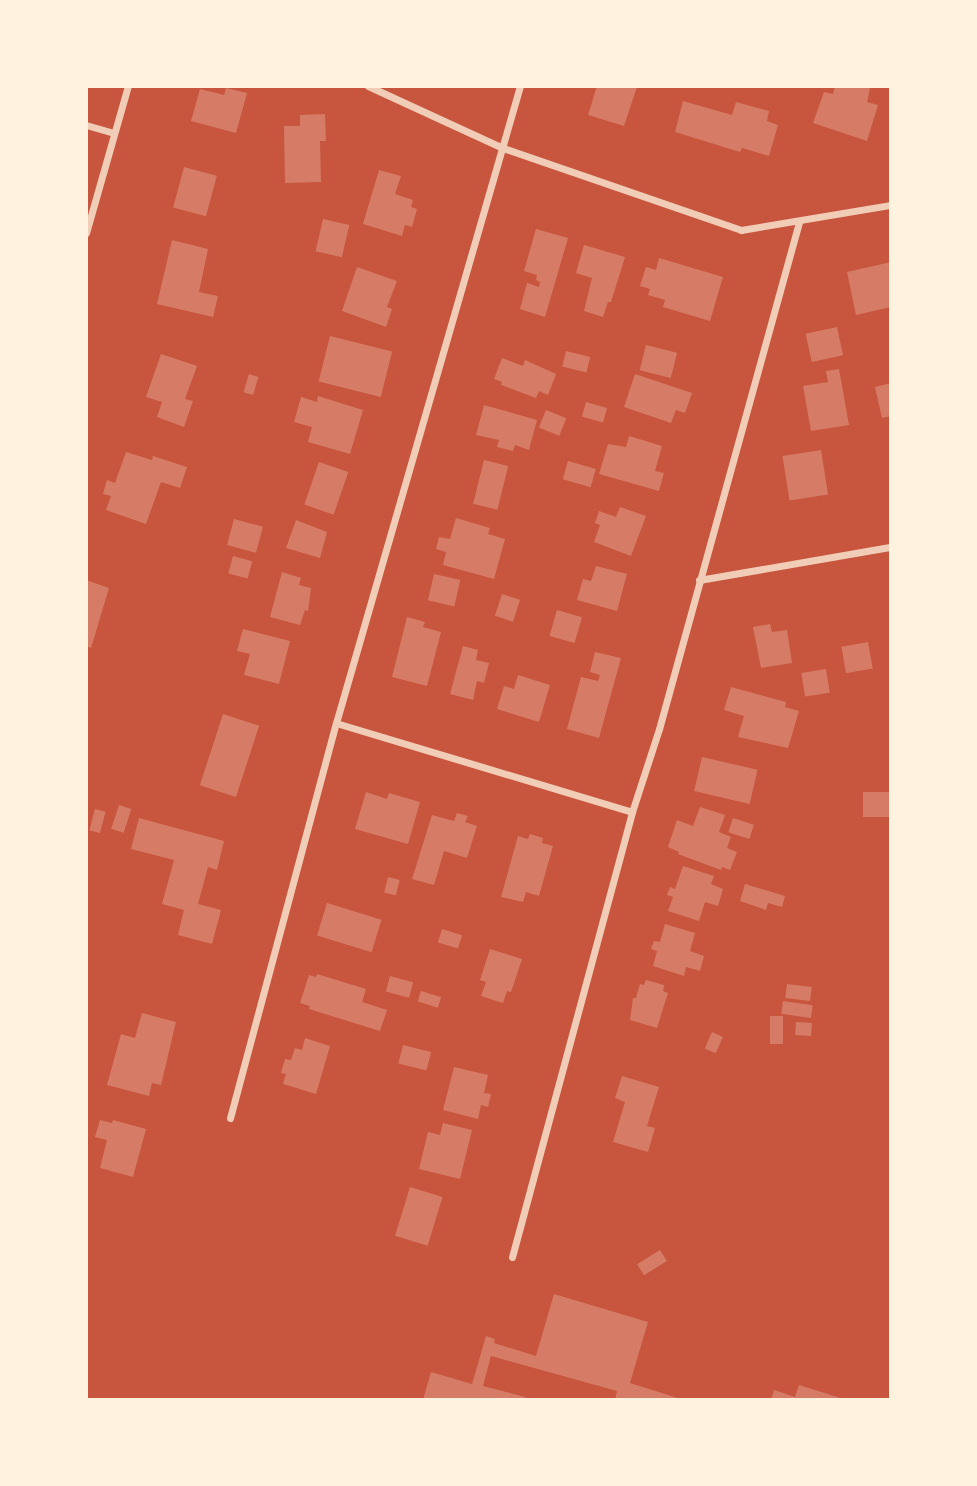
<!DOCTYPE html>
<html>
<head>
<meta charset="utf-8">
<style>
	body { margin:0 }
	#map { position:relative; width:977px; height:1486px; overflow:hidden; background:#c8553d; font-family:"Open Sans",sans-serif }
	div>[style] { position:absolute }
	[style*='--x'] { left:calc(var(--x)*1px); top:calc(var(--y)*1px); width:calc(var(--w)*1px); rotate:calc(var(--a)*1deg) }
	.building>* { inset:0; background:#d67c66; transform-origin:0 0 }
	.minor>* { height:7px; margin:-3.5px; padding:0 3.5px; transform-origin:3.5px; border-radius:3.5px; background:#f1ccb7 }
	span { translate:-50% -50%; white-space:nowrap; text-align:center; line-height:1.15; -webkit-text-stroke:7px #fff3e0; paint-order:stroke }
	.frame { position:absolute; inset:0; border:88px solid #fff3e0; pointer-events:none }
</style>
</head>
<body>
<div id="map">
	<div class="building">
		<i style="clip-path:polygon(597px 86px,637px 87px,624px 126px,588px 115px)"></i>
		<i style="clip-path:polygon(835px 86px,868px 86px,870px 89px,867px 102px,878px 105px,867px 141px,813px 123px,824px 92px,833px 94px)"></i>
		<i style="clip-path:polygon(226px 88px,247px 93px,236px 133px,191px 121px,200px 89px,224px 95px)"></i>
		<i style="clip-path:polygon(683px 101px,732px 115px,736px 102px,769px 111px,767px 121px,778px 125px,769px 156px,742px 148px,740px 152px,675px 132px)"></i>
		<i style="clip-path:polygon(325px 114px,326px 141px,320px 141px,321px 182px,285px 183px,284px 126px,300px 126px,300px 115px)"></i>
		<i style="left:184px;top:167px;width:34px;height:42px;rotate:15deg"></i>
		<i style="clip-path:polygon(379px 170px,401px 176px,395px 194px,413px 200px,411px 207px,417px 209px,412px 227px,405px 225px,402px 236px,363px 224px)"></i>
		<i style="left:323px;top:219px;width:27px;height:33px;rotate:13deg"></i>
		<i style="clip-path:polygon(536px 229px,568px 238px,545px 317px,520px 309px,527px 283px,539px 287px,540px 282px,536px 280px,537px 275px,524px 271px)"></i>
		<i style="clip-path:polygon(172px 240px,208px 249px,199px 292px,218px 296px,213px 317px,157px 304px)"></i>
		<i style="clip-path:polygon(584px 245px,625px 257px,611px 302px,608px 302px,603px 317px,584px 311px,592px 278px,576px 273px)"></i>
		<i style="clip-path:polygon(659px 258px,723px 277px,710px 321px,663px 307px,665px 300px,648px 295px,650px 289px,640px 286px,646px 267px,656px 270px)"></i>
		<i style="clip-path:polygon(891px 262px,891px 307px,856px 315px,847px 272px)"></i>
		<i style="clip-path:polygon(357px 267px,397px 281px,387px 307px,392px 309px,386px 327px,342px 311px)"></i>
		<i style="left:837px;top:327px;width:29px;height:32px;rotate:78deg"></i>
		<i style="left:330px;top:336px;width:64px;height:47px;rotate:14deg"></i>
		<i style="left:646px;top:345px;width:32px;height:26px;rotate:14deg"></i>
		<i style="left:566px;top:351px;width:25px;height:16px;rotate:14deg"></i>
		<i style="clip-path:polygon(161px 354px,197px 366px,185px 399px,193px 401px,184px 427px,157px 417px,162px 402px,146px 397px)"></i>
		<i style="clip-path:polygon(502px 358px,523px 366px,525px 360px,556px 374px,548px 395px,539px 391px,536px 398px,501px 385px,502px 382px,494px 379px)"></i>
		<i style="clip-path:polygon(839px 369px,849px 425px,811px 431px,803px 386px,828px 382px,826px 371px)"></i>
		<i style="left:249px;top:374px;width:10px;height:19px;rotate:17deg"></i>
		<i style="clip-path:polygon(635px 374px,692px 393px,685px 413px,676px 410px,671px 423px,624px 407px)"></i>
		<i style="clip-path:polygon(891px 383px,891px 416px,882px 418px,875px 387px)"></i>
		<i style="clip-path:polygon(318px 396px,363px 410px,350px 454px,308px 442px,312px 427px,294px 422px,301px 397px,317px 402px)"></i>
		<i style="left:586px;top:402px;width:22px;height:15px;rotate:16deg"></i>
		<i style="clip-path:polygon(484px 405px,537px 420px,529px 450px,515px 445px,513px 451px,497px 447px,499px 440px,476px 435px)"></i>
		<i style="left:546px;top:410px;width:22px;height:19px;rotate:22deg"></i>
		<i style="clip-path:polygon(629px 436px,662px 446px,655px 471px,664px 473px,659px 491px,599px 474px,608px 444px,626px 447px)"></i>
		<i style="left:821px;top:450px;width:45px;height:39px;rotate:81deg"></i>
		<i style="clip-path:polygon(126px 452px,152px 460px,153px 456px,187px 467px,180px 488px,161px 482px,146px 524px,106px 510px,111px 496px,103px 494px,107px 480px,115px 483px)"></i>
		<i style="left:484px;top:460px;width:25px;height:45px;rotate:14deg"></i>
		<i style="left:568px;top:461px;width:29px;height:19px;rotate:16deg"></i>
		<i style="left:319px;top:462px;width:31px;height:45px;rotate:19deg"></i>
		<i style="clip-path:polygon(620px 507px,646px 516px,631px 556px,594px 542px,600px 525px,595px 523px,599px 511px,616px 517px)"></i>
		<i style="clip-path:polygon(456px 518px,490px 528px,488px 534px,505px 539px,494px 579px,443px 565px,446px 552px,436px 549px,439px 537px,450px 539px)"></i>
		<i style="left:234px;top:519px;width:30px;height:27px;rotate:15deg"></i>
		<i style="clip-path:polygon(296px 520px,327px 532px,320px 558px,286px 548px)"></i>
		<i style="left:233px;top:556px;width:20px;height:18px;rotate:15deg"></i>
		<i style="clip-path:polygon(596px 566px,627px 574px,617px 611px,577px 600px,583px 579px,591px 581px)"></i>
		<i style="clip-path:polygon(282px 572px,301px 578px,299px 585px,311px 588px,308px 611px,305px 610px,300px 625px,270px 617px)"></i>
		<i style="left:434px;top:574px;width:27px;height:27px;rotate:13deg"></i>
		<i style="clip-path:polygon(86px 580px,109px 588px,91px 648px,86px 646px)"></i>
		<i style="left:502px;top:594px;width:19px;height:23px;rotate:18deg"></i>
		<i style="left:557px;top:610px;width:26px;height:27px;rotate:16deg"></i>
		<i style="clip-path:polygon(407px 617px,425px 622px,423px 627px,441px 632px,427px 686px,392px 677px)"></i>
		<i style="clip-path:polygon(770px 624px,772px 632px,787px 630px,792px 663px,761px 668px,753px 627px)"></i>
		<i style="clip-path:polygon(243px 629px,290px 641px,279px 684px,244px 675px,250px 654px,237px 651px)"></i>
		<i style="left:868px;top:642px;width:27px;height:27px;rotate:80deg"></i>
		<i style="clip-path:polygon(463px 646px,478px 650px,476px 660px,489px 663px,484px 683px,477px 681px,473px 700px,450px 694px)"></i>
		<i style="clip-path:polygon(595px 652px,621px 658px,599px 738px,567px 729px,581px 677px,598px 681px,600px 675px,590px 672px)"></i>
		<i style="left:826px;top:669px;width:24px;height:25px;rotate:81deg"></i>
		<i style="clip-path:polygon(518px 675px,550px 685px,539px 722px,497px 709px,504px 686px,514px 689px)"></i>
		<i style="clip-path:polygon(731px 687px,786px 702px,785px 707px,799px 711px,788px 748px,738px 737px,744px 716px,724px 710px)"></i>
		<i style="left:223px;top:714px;width:38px;height:75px;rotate:18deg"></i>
		<i style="left:702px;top:757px;width:57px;height:35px;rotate:13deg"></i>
		<i style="clip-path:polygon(366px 792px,387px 799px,389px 793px,420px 802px,408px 844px,355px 829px)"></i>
		<i style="left:891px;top:792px;width:25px;height:28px;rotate:90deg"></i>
		<i style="left:119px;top:805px;width:13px;height:25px;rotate:18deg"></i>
		<i style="clip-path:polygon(700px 807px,725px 815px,719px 832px,731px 837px,727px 848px,737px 852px,730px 870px,722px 867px,721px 870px,678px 854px,679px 852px,668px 847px,677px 820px,693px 826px)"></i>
		<i style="left:95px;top:809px;width:11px;height:22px;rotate:15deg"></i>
		<i style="clip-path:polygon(457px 813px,468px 816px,465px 822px,477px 826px,467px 858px,444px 851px,434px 885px,412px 879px,432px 815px,454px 821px)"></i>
		<i style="clip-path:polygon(139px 818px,224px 841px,217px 870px,208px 867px,198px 904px,221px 910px,212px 944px,178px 935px,184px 910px,162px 904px,174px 860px,131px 849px)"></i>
		<i style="left:733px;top:818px;width:22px;height:15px;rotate:18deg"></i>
		<i style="clip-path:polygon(530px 834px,543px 838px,542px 843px,553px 846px,539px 896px,526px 892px,523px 902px,501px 897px,518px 836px,528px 839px)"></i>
		<i style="clip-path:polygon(683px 866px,714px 876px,711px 884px,723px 889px,718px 906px,705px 902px,699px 921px,668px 911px,673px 897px,667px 895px,670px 887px,675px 889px)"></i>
		<i style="left:388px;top:877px;width:12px;height:16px;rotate:14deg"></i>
		<i style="clip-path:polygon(745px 884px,785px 896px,782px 907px,768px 903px,766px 910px,740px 901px)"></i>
		<i style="left:327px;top:903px;width:57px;height:34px;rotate:17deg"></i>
		<i style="clip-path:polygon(665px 924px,695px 933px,690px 951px,704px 956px,700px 971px,686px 967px,684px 976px,653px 966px,657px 951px,651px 949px,654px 941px,660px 942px)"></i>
		<i style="left:442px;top:929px;width:21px;height:14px;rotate:17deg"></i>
		<i style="clip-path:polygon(490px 949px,522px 959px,511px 992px,507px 991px,503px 1003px,481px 996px,486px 982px,480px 980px)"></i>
		<i style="clip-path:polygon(317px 974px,366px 989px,362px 1002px,387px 1010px,380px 1031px,309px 1009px,310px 1006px,300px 1003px,309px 975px,316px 977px)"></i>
		<i style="left:390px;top:976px;width:24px;height:16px;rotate:15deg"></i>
		<i style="clip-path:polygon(646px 980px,664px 985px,663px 991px,668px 993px,657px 1028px,630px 1020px,633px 998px,636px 998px,640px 984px,644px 985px)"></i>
		<i style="left:787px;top:984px;width:25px;height:14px;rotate:7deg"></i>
		<i style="left:421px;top:991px;width:21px;height:11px;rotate:17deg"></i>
		<i style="left:783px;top:1001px;width:30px;height:13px;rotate:8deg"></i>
		<i style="clip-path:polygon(142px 1013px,176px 1022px,161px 1085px,152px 1083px,149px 1096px,107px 1085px,121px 1034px,135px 1038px)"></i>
		<i style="left:770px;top:1016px;width:13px;height:28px"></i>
		<i style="left:796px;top:1022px;width:16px;height:13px;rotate:4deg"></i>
		<i style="left:712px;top:1032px;width:12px;height:18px;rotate:24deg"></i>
		<i style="clip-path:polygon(305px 1038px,330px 1046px,316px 1094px,283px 1084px,286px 1074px,281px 1073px,285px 1059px,291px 1060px,295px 1048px,302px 1050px)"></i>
		<i style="left:403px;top:1045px;width:29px;height:19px;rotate:14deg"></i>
		<i style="clip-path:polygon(454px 1067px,488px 1075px,484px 1093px,491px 1094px,488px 1107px,481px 1105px,478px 1119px,443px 1110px)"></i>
		<i style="clip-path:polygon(622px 1076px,659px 1087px,647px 1126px,655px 1128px,648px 1152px,613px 1142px,625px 1102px,615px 1098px)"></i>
		<i style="clip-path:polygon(100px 1120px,112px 1123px,113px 1120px,146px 1129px,133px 1177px,100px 1168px,107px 1140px,95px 1137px)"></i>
		<i style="clip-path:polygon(443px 1123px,472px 1130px,460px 1179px,419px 1169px,428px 1132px,440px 1135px)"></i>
		<i style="left:410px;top:1187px;width:34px;height:51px;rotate:17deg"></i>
		<i style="left:660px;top:1250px;width:13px;height:27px;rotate:58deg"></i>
		<i style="clip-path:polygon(554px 1294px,648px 1322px,630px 1383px,684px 1400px,615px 1400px,617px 1391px,491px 1356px,483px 1386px,525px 1397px,524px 1400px,423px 1400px,431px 1372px,472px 1384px,486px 1336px,495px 1339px,494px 1343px,536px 1356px)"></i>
		<i style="clip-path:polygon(799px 1385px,847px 1400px,771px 1400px,774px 1390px,795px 1397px)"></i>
	</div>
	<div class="minor">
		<i style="--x:368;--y:86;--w:149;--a:24.7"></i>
		<i style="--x:503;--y:148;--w:252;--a:19"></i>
		<i style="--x:741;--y:230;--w:152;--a:-9.5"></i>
		<i style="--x:86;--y:125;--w:29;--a:16"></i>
		<i style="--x:86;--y:233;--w:153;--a:-74.1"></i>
		<i style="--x:699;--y:580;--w:195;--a:-9.8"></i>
		<i style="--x:336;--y:723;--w:309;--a:16.7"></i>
		<i style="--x:230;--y:1118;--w:409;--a:-75"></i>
		<i style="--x:336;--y:723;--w:663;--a:-73.89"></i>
		<i style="--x:512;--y:1257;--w:461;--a:-74.9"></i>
		<i style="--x:632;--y:812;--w:87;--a:-72"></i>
		<i style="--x:659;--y:729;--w:526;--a:-74.56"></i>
	</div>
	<div class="frame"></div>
</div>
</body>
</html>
